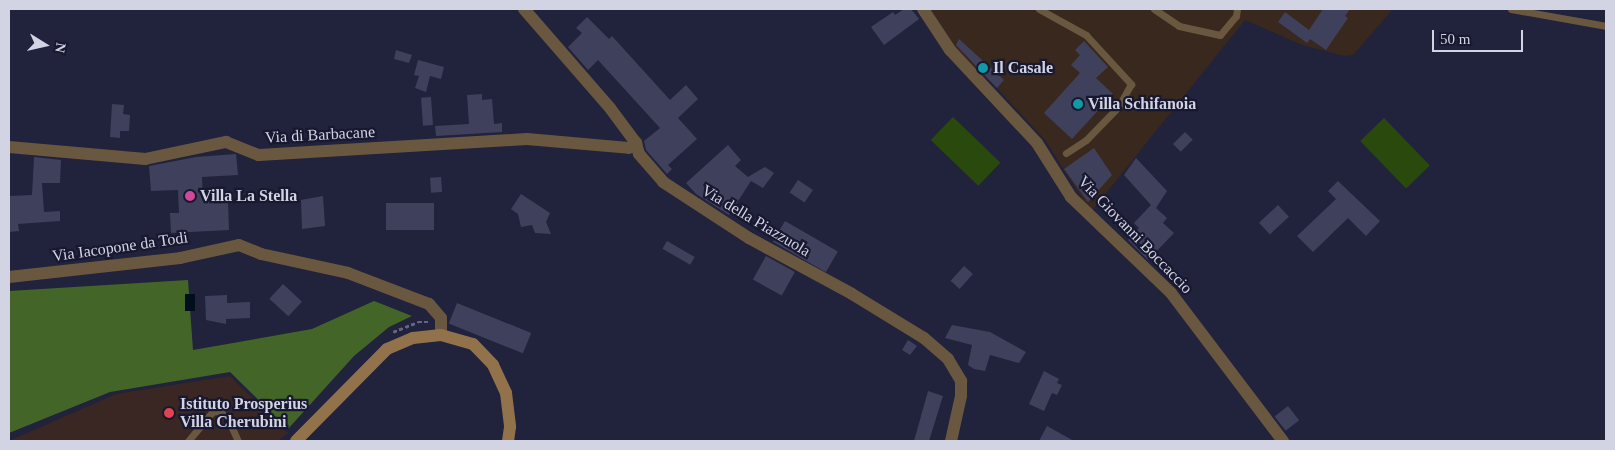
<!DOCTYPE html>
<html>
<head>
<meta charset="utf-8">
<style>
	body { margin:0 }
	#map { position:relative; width:1615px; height:450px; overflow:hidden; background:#21223b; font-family:"Times New Roman",serif }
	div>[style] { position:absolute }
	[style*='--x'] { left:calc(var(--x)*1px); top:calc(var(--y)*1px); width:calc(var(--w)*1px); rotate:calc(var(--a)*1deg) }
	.education>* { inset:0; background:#38281e }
	.medical>* { inset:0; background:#3a2723 }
	.green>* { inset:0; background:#2a4a0d; transform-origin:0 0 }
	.forest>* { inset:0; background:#436628 }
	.water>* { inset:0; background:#010e1c; transform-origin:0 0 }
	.building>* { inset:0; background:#3f415c; transform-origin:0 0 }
	.path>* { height:2.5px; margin-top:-1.25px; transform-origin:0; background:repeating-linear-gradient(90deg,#65667c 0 4px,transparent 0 6.5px) }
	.service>* { height:7px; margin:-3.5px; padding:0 3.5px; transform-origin:3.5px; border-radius:3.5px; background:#6a573f }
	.minor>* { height:12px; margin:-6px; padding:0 6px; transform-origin:6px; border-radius:6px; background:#6a573f }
	.secondary>* { height:12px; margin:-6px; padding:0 6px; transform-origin:6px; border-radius:6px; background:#92724b }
	.dots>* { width:14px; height:14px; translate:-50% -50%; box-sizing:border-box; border:2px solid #181830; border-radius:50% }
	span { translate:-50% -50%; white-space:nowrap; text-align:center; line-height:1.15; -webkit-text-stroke:4.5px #181830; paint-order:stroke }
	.poi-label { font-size:16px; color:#d2d4e4; font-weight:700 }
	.left { translate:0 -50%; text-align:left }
	.street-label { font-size:16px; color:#d2d4e4 }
	.frame { position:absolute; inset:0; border:10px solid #d2d4e4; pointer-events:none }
	.north { position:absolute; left:20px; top:20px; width:50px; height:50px; -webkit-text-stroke:4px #181830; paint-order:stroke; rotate:100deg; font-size:14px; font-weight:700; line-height:20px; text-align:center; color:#d2d4e4 }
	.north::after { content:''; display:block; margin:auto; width:18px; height:22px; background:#d2d4e4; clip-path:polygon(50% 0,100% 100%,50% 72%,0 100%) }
	.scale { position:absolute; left:1432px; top:30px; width:91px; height:22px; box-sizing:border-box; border:2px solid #d2d4e4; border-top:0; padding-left:6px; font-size:15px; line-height:18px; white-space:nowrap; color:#d2d4e4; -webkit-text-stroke:4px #181830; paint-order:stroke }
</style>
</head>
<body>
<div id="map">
	<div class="education">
		<i style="clip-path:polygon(930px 9px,1393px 9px,1353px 55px,1344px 56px,1302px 45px,1245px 20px,1091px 212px,1045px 140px,997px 88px,952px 47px)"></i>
	</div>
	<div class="medical">
		<i style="clip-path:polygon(230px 376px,288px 433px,278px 441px,9px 441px,116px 394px)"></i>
	</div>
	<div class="green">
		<i style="left:953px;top:117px;width:66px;height:32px;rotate:44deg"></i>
		<i style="left:1384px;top:118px;width:66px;height:33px;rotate:46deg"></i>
	</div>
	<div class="forest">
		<i style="clip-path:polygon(188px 280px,193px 350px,312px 329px,374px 301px,412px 316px,389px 327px,354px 356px,288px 429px,230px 372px,110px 392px,9px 433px,9px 291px)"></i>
	</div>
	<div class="water">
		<i style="left:185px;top:294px;width:10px;height:17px"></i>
	</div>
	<div class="building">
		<i style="clip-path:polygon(904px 9px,911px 9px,919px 19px,884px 45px,871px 27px,893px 12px,895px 15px)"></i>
		<i style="clip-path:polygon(1323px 9px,1350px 9px,1345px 16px,1348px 18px,1326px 50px,1310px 39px,1307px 43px,1278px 22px,1285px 12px,1309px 30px)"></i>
		<i style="clip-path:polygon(587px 17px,609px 39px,612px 36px,670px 100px,686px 85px,698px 99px,678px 118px,697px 139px,668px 165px,672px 169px,667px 174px,646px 150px,644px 141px,660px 128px,598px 60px,588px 70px,568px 47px,582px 33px,576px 28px)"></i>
		<i style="clip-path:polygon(959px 39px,1004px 80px,997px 88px,956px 45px)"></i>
		<i style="clip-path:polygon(1084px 41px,1108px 67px,1096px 78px,1113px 94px,1072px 139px,1044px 113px,1080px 73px,1071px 65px,1080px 55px,1075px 50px)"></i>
		<i style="clip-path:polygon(396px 50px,412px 55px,409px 63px,394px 59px)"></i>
		<i style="clip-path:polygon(418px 60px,444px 67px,441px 79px,430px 76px,426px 92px,415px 88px,419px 76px,414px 75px)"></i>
		<i style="clip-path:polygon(482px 94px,482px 100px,492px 99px,494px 124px,502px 123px,502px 132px,436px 136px,435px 126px,469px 124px,467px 95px)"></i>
		<i style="left:431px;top:97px;width:28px;height:10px;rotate:86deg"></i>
		<i style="clip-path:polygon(112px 104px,124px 105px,123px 114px,130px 115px,129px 131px,120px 131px,120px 138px,110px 137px)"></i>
		<i style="left:1185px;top:132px;width:11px;height:17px;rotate:45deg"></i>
		<i style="clip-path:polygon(728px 145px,741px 160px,735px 166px,748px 177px,765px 167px,774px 173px,763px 188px,751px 181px,729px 215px,696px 194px,686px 183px)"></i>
		<i style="clip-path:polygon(1094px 148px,1112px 175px,1088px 202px,1064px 169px)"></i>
		<i style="clip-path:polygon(236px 154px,238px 175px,202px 177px,203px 202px,228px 201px,229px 230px,171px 233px,170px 213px,179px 213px,178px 190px,151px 191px,149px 166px,196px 157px)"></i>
		<i style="clip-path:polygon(34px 157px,61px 160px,60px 183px,42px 183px,44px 212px,60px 211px,60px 221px,18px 224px,19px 231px,9px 232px,9px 196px,32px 195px)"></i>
		<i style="clip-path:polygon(1136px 158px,1167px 191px,1156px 208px,1167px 218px,1163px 223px,1174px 233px,1148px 260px,1128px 240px,1139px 228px,1134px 223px,1151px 205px,1124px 175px)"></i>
		<i style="left:441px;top:177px;width:15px;height:11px;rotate:86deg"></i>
		<i style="left:798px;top:180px;width:18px;height:15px;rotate:34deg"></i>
		<i style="clip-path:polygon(1338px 181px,1380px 221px,1366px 236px,1348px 218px,1313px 252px,1297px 236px,1336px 199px,1328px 191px)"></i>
		<i style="clip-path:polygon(521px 194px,550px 213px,546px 222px,551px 234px,535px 233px,532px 225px,521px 227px,518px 214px,511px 209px)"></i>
		<i style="clip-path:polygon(323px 196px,325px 226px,302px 229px,301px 200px)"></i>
		<i style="left:386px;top:203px;width:48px;height:27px"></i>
		<i style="left:1278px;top:205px;width:16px;height:26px;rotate:47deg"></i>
		<i style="left:785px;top:221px;width:61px;height:24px;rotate:30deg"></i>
		<i style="left:667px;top:241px;width:32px;height:9px;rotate:30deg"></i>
		<i style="left:766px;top:256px;width:33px;height:27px;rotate:29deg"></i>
		<i style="left:964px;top:266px;width:12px;height:20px;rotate:42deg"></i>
		<i style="left:283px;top:284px;width:26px;height:20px;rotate:43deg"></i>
		<i style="clip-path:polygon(227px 295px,227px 303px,250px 302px,250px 318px,226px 319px,226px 324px,206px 320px,205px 296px)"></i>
		<i style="left:457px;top:303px;width:80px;height:22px;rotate:22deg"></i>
		<i style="clip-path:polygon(952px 325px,990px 332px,1026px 352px,1019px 363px,990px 355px,985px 371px,974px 369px,968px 365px,972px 345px,945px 338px)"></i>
		<i style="clip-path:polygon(908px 340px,917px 346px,910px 355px,902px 350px)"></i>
		<i style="clip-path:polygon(1044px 371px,1059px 379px,1057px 383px,1062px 385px,1057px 395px,1052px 393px,1044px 411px,1029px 404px)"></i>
		<i style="clip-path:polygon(928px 391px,943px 396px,929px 441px,914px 441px)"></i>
		<i style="left:1288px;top:406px;width:18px;height:17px;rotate:52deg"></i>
		<i style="clip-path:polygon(1047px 426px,1074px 441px,1039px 441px)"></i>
	</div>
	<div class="path">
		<i style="--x:393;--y:332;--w:27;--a:-22"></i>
		<i style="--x:418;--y:322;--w:12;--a:0"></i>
	</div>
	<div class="service">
		<i style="--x:1039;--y:9;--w:54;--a:29"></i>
		<i style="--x:1086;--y:35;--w:67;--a:47.4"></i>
		<i style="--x:1131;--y:84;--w:25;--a:119"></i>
		<i style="--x:1119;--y:106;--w:47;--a:134.1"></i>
		<i style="--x:1086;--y:140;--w:24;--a:147"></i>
		<i style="--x:1154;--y:9;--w:30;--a:34"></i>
		<i style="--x:1179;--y:26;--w:42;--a:12.4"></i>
		<i style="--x:1220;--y:35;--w:25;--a:-50"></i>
		<i style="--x:1236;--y:16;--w:7;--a:-82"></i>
		<i style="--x:1511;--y:9;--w:97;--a:10.1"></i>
		<i style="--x:188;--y:441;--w:39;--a:-50"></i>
		<i style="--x:213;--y:411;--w:8;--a:7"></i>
		<i style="--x:221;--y:412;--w:12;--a:48"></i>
		<i style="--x:229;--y:421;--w:22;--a:66"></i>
	</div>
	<div class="minor">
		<i style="--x:524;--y:9;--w:131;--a:49"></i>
		<i style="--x:610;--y:108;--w:44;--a:53.4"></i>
		<i style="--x:636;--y:143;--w:11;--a:75"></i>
		<i style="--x:639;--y:154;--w:37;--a:49"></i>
		<i style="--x:663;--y:182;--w:103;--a:33.1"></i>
		<i style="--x:749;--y:238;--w:117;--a:28.5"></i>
		<i style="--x:852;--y:294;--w:84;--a:31.4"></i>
		<i style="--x:924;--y:338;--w:32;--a:41"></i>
		<i style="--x:948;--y:359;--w:26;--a:59"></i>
		<i style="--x:961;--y:381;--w:15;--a:90"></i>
		<i style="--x:961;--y:396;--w:46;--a:102.5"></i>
		<i style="--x:923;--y:9;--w:49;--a:56.6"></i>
		<i style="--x:950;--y:50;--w:127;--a:46.9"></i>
		<i style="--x:1037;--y:143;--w:64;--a:57.8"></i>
		<i style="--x:1071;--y:197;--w:139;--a:43.8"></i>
		<i style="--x:1171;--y:293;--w:186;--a:52.9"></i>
		<i style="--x:9;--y:147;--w:137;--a:5"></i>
		<i style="--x:145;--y:159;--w:83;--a:-11.9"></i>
		<i style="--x:226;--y:142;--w:35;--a:22"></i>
		<i style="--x:259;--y:155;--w:268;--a:-3.4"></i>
		<i style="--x:527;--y:139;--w:102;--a:5"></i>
		<i style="--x:629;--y:148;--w:9;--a:-36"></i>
		<i style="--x:9;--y:277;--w:172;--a:-6.3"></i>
		<i style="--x:180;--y:258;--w:60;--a:-12.4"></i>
		<i style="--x:239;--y:245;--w:24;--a:22"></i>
		<i style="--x:261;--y:254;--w:89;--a:12.3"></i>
		<i style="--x:348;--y:273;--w:87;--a:20.9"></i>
		<i style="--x:429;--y:304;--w:18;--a:49"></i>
		<i style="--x:441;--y:318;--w:17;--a:90"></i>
	</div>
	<div class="secondary">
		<i style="--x:296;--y:441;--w:129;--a:-45.3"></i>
		<i style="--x:387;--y:349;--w:28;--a:-23"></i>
		<i style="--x:413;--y:338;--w:28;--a:-6"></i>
		<i style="--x:441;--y:335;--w:33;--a:16"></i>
		<i style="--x:473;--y:344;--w:29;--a:46"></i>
		<i style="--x:493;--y:365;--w:31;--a:65"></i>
		<i style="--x:506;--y:393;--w:34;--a:83"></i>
		<i style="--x:510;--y:427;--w:14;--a:98"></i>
	</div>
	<div class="dots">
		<i style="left:983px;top:68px;background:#0f9aa8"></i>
		<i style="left:1078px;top:104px;background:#0f9aa8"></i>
		<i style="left:190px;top:196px;background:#d1479c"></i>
		<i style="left:169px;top:413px;background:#e0444e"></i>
	</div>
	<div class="poi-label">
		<span class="left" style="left:993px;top:68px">Il Casale</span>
		<span class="left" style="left:1088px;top:104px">Villa Schifanoia</span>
		<span class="left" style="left:200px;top:196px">Villa La Stella</span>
		<span class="left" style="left:180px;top:413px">Istituto Prosperius<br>Villa Cherubini</span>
	</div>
	<div class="street-label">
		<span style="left:320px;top:135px;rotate:-3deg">Via di Barbacane</span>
		<span style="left:756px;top:221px;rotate:31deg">Via della Piazzuola</span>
		<span style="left:1135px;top:235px;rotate:46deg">Via Giovanni Boccaccio</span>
		<span style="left:120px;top:247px;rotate:-8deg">Via Iacopone da Todi</span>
	</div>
	<div class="frame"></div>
	<div class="north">N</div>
	<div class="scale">50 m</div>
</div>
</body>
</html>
